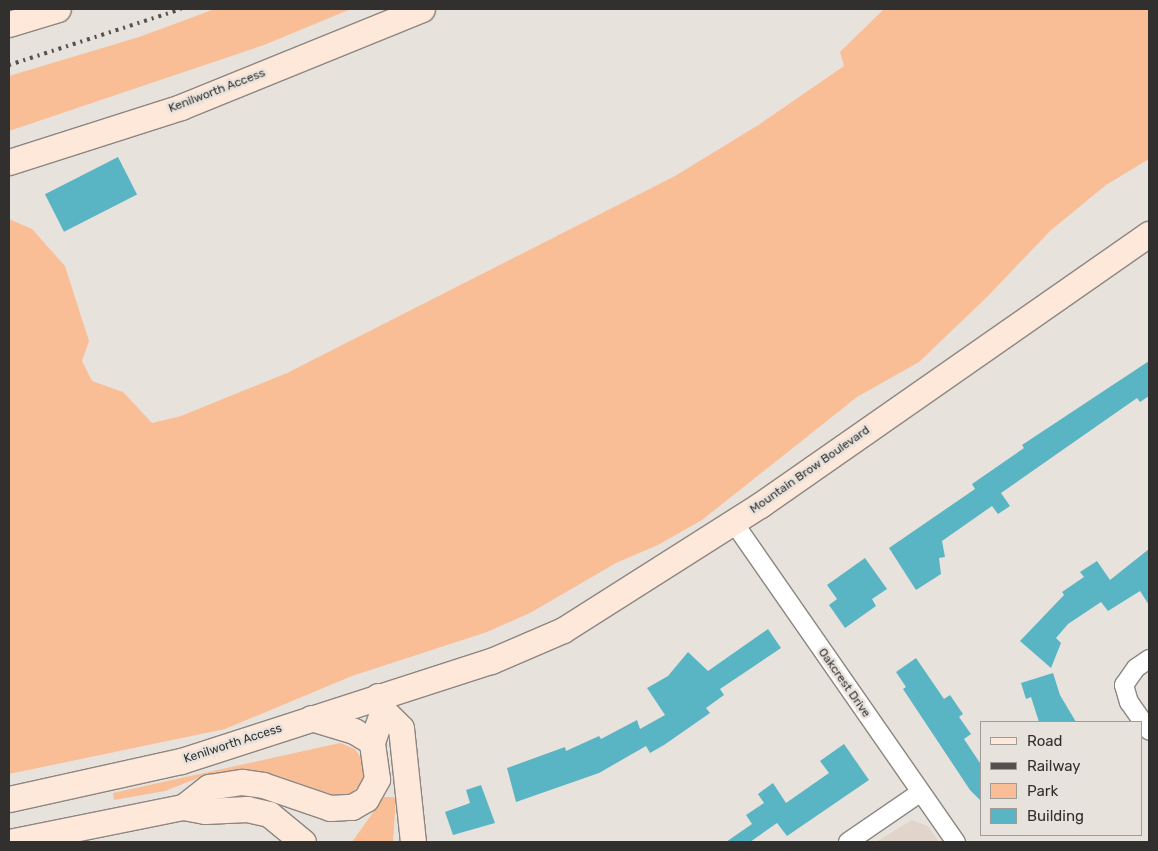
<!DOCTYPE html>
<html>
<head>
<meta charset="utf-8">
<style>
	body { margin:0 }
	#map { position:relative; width:1158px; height:851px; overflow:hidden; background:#e8e2dd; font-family:Rubik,sans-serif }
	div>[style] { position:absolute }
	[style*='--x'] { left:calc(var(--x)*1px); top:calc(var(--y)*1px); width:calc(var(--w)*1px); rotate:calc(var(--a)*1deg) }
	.built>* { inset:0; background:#e0d4cb }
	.green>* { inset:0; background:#f9be96 }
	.building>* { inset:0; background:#59b5c4; transform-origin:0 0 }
	.roads { filter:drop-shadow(1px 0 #8c8682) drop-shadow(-1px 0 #8c8682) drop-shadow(0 1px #8c8682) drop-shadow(0 -1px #8c8682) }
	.street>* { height:18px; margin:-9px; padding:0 9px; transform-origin:9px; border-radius:9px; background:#fff }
	.secondary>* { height:25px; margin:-12.5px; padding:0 12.5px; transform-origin:12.5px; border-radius:12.5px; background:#fee8d9 }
	.rail>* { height:4px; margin-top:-2px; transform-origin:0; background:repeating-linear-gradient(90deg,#53504e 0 2.5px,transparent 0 7.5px) }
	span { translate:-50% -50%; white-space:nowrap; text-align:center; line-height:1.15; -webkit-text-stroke:5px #e8e2dd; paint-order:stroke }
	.street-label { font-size:12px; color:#32302e }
	.frame { position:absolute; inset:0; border:10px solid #32302e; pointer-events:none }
	.legend { position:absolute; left:980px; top:721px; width:162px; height:115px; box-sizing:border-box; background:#e8e2dd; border:1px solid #9f9b97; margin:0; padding:6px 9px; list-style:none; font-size:15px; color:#32302e }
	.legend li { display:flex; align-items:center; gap:10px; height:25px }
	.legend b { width:25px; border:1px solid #9f9b97 }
</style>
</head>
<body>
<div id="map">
	<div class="built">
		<i style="clip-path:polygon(912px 820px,928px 826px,939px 842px,876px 842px)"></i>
	</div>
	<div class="green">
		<i style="clip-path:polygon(215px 9px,351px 9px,264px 45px,9px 131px,9px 76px,139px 37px)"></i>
		<i style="clip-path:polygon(884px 9px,1149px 9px,1149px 159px,1106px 185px,1050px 231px,987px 297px,919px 362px,857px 397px,702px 520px,658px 545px,616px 563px,530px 613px,487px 632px,352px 676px,225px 729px,9px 774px,9px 219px,32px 229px,65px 266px,89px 341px,82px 361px,92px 381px,123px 392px,152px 423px,181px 416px,287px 373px,675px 176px,760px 124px,844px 66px,840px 52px)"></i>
		<i style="clip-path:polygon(340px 743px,355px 749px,364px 763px,364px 779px,353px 792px,345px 795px,337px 796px,278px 776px,236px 770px,206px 775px,165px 791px,114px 800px,113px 793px)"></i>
		<i style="clip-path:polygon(384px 797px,396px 797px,393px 842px,352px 842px)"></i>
	</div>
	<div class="building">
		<i style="left:118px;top:157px;width:42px;height:82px;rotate:63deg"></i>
		<i style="clip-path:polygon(1149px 361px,1149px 396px,1140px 402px,1137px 398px,1001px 493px,1010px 506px,998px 514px,992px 506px,942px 541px,945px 557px,939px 558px,941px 574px,916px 590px,889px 548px,975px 489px,972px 484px,1024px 448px,1022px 445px)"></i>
		<i style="clip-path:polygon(1149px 549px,1149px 605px,1140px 591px,1108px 611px,1101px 602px,1068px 624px,1056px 638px,1061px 643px,1051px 668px,1020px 641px,1064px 595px,1062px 592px,1084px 577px,1080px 572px,1097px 561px,1110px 580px)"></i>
		<i style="clip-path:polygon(865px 558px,887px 589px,872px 599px,876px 606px,845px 628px,829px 605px,837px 599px,827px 585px)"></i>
		<i style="clip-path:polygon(768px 629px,781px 648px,720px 689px,724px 695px,706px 708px,710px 713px,664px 745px,650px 753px,646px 746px,599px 773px,516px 802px,507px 768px,565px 747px,566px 751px,599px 736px,601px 739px,637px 720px,640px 729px,665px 715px,647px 688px,668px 676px,688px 652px,708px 671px)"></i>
		<i style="clip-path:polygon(916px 658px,944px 699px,950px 695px,963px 714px,959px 717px,971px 734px,964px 739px,982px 766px,982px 802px,970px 790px,903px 689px,906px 687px,896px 672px)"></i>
		<i style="clip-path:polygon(1053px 673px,1060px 695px,1076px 722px,1039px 722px,1031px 697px,1026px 699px,1021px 683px)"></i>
		<i style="clip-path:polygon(844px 744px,869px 780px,787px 836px,777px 823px,750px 842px,726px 842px,752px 824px,746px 815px,764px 803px,758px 794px,773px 783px,786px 803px,829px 773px,820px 761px)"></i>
		<i style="clip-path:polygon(481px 785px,495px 823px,453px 835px,445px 812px,470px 803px,466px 790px)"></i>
	</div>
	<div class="roads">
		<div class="street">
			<i style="--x:734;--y:523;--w:389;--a:55.2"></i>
			<i style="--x:1149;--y:659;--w:16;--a:145"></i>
			<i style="--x:1136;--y:668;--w:21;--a:125"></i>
			<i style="--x:1124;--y:685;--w:18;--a:74"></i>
			<i style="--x:1129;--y:702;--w:35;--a:55"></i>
			<i style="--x:848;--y:842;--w:88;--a:-34.4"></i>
		</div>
		<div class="secondary">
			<i style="--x:9;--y:24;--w:51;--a:-17"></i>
			<i style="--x:9;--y:162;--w:181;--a:-17.7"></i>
			<i style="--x:181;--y:107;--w:260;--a:-22.1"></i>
			<i style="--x:378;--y:696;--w:15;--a:70"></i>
			<i style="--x:383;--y:710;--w:25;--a:45"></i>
			<i style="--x:401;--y:728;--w:115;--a:84"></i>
			<i style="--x:311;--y:718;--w:45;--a:16.8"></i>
			<i style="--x:354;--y:731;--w:21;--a:31"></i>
			<i style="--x:9;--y:799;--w:176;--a:-12.5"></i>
			<i style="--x:181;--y:761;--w:326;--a:-17.9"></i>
			<i style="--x:491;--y:661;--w:78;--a:-23.3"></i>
			<i style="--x:563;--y:630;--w:233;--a:-32.4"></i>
			<i style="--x:760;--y:505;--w:474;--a:-34.9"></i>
			<i style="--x:183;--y:807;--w:33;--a:-38"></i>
			<i style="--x:209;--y:787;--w:33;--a:-9"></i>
			<i style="--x:242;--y:782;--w:21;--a:8"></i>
			<i style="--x:263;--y:785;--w:71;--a:18.9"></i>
			<i style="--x:330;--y:808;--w:22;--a:-3"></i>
			<i style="--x:352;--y:807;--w:16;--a:-30"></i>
			<i style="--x:366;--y:799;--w:23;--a:-61"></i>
			<i style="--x:377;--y:779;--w:37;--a:-98"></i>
			<i style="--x:372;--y:742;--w:34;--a:-71"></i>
			<i style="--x:9;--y:842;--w:177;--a:-11.4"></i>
			<i style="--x:183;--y:807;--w:22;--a:10"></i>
			<i style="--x:205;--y:811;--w:42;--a:-2.7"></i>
			<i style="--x:247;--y:809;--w:23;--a:13"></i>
			<i style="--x:269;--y:814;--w:44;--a:39.5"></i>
		</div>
	</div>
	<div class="rail">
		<i style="--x:9;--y:65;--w:181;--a:-18"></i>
	</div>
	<div class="street-label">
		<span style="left:217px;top:91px;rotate:-21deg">Kenilworth Access</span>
		<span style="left:810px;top:470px;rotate:-35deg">Mountain Brow Boulevard</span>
		<span style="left:844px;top:683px;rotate:55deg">Oakcrest Drive</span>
		<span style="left:233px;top:744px;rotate:-18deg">Kenilworth Access</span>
	</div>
	<div class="frame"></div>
	<ul class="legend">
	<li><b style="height:6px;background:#fee8d9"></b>Road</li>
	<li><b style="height:6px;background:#53504e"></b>Railway</li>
	<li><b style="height:14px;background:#f9be96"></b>Park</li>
	<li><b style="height:14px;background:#59b5c4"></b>Building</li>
	</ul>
</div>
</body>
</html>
